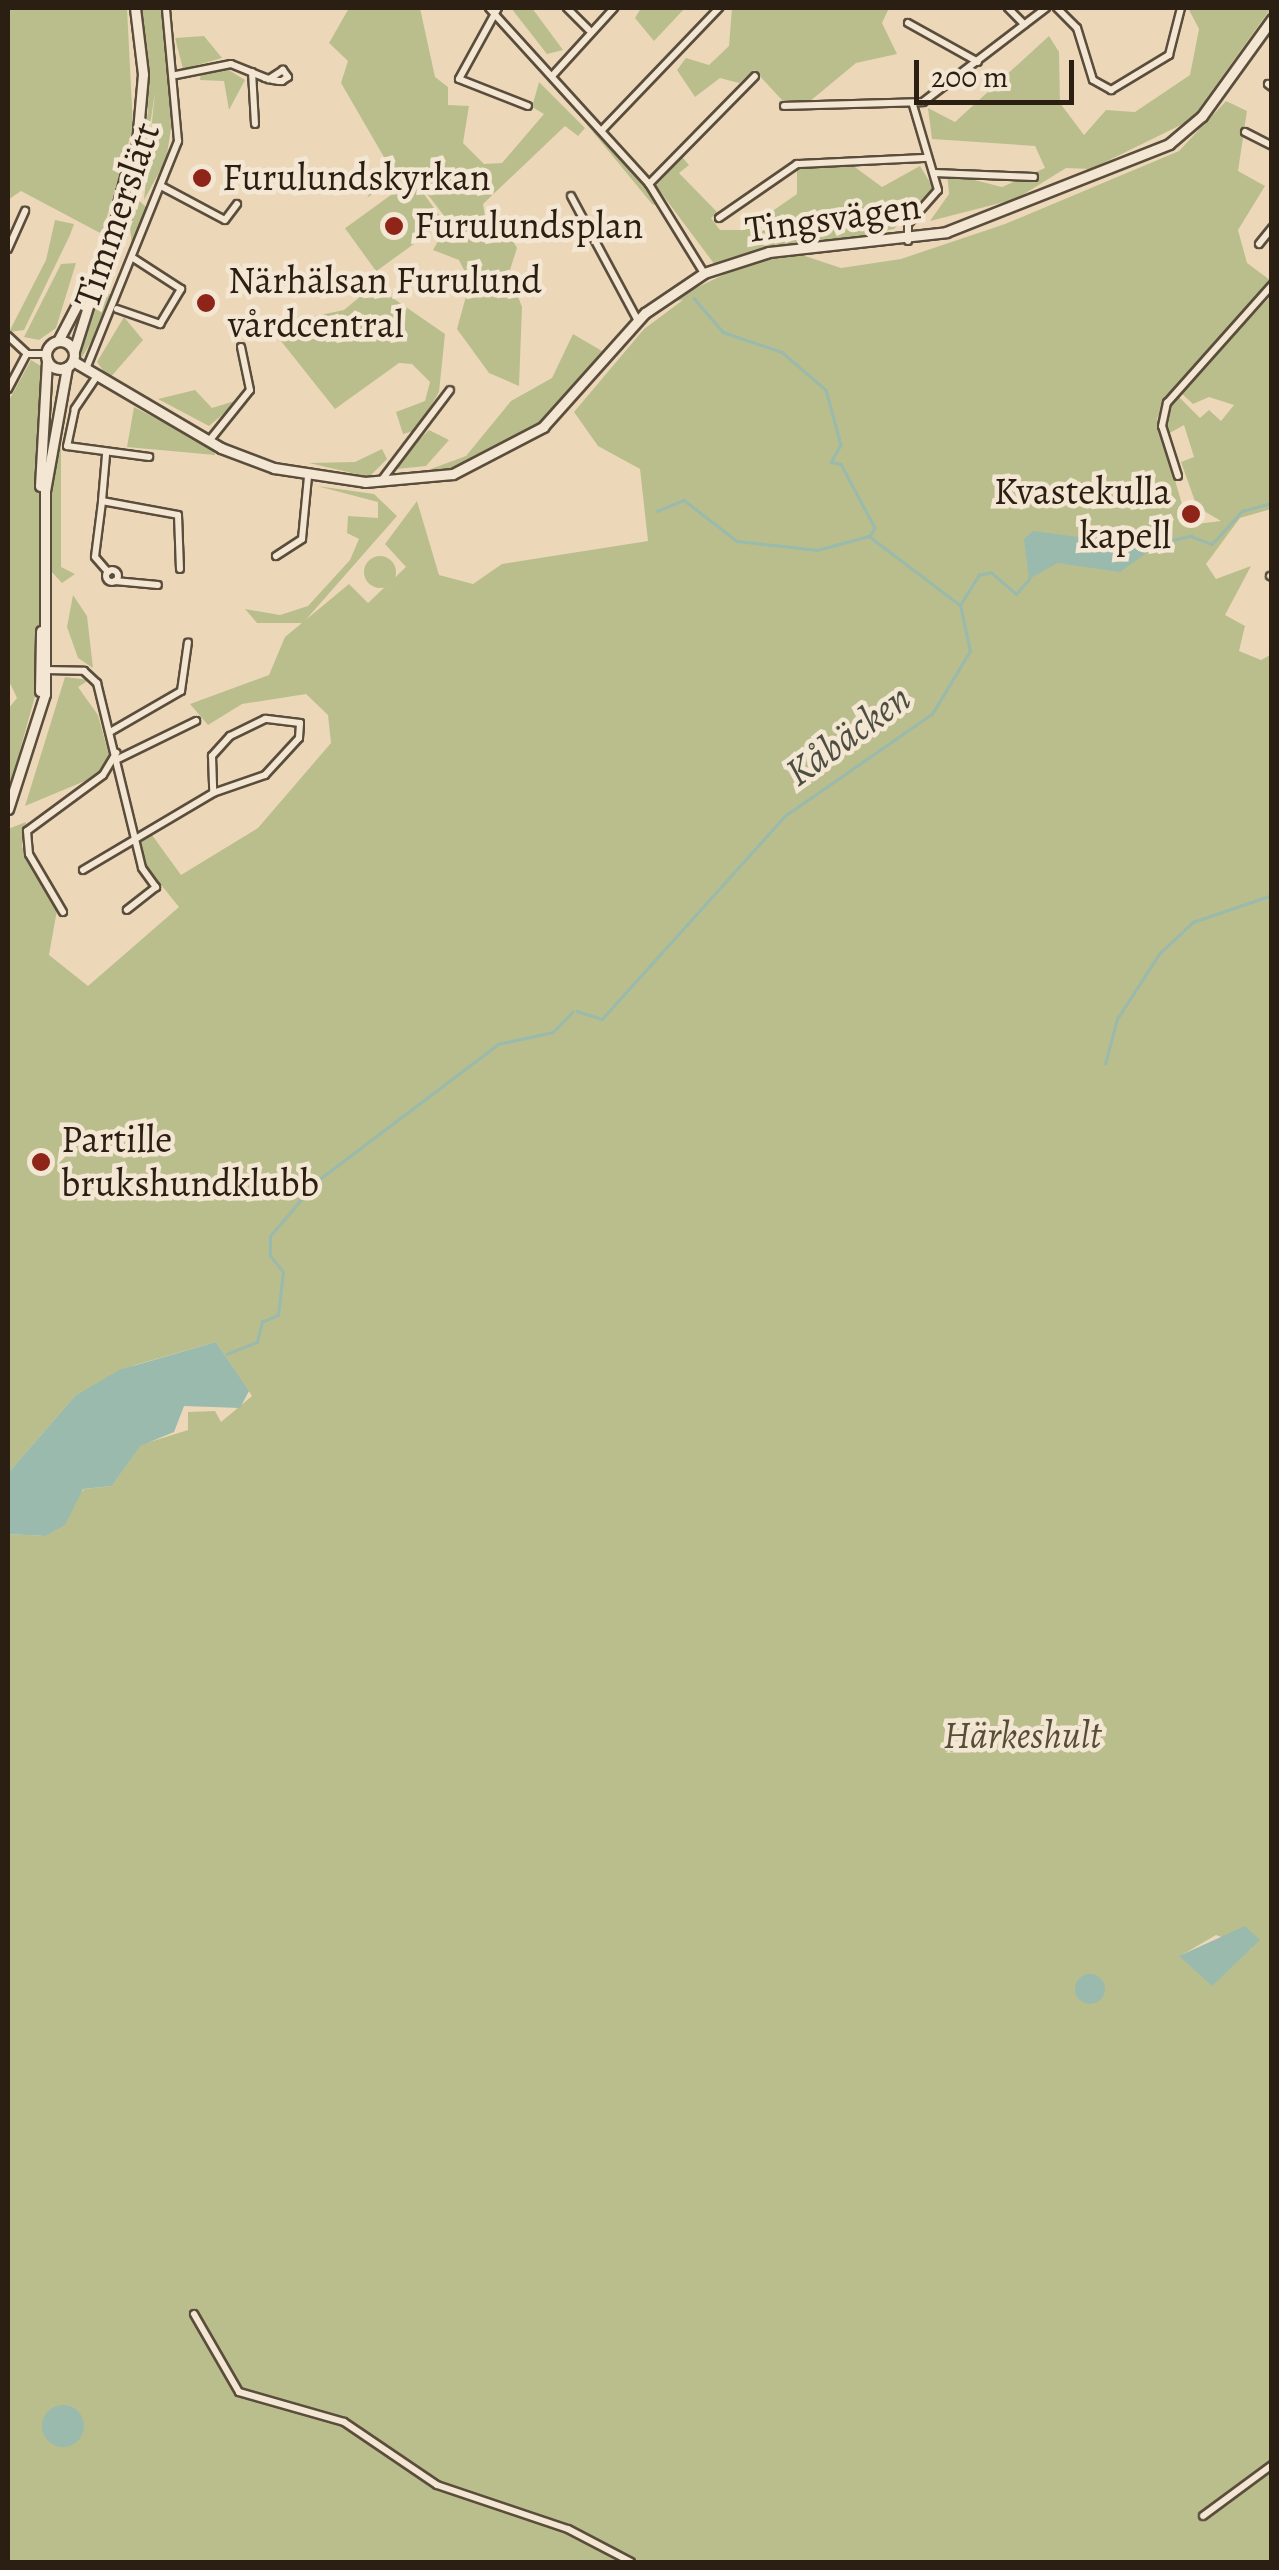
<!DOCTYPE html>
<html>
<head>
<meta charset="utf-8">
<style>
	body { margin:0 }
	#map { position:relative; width:1279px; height:2570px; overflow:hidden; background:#ecd8b9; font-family:Alegreya,serif }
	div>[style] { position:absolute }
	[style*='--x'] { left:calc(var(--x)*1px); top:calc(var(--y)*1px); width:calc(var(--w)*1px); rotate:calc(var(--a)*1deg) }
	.green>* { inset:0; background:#babe8d; transform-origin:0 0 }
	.round { border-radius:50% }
	.water>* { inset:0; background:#99baac }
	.stream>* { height:2.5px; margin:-1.25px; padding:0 1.25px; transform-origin:1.25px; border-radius:1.25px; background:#99baac }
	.roads { filter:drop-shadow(2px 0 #5b4d3c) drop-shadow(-2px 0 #5b4d3c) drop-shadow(0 2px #5b4d3c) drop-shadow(0 -2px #5b4d3c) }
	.street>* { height:6px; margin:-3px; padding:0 3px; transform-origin:3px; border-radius:3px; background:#f3e6d2 }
	.street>.ring { margin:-3px; padding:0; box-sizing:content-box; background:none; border:6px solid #f3e6d2; border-radius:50% }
	.secondary>* { height:9px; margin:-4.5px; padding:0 4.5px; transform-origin:4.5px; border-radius:4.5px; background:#f3e6d2 }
	.secondary>.ring { margin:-4.5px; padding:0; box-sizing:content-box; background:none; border:9px solid #f3e6d2; border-radius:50% }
	.dots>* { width:28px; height:28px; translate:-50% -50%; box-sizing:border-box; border:5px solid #f3e6d2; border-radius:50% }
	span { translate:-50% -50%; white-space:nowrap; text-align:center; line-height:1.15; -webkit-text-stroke:9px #f3e6d2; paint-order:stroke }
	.poi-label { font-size:38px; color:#2b1f13 }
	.left { translate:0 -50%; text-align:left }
	.right { translate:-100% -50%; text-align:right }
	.street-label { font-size:38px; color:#2b1f13 }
	.park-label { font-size:38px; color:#564f38; font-style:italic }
	.water-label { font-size:40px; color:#4c4e41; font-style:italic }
	.frame { position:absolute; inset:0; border:10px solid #2b1f13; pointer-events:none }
	.scale { position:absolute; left:914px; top:60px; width:160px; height:45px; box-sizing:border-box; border:5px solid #2b1f13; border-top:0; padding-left:12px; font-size:30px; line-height:35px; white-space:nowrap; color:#2b1f13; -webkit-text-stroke:8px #f3e6d2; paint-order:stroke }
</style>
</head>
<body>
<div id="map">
	<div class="green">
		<i style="clip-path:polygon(8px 8px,127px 8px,133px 127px,102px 234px,21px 191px,8px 200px)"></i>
		<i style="clip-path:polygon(141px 8px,163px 8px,175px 104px,166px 160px,144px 200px,155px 92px,149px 132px,132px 194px,148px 209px,132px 248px,128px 203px,148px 113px)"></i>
		<i style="clip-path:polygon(349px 8px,420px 8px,435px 77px,448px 87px,448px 105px,469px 106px,463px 143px,484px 164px,502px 163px,544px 114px,532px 107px,539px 82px,585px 128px,578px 136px,565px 126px,483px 204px,488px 234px,510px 236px,517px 248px,509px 273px,522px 307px,519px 386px,489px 373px,457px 329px,470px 282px,459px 260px,433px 250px,449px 222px,407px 168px,367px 198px,388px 164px,341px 83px,348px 61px,329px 43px)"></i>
		<i style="clip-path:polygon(511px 8px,532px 8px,563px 50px,547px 54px)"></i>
		<i style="clip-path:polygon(641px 8px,685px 8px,654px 41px,635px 18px)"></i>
		<i style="clip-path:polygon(732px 8px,889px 8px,882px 23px,897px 54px,856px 63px,809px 102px,782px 100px,754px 70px,739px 83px,720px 78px,695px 97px,677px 70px,686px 58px,709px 65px,729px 46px)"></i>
		<i style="clip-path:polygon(1188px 8px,1271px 8px,1191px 120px,1091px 169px,1066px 168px,1016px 199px,930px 221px,949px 194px,947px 173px,1002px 187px,1045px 168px,1035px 146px,932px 139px,928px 108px,955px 122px,1049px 36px,1059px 52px,1060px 103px,1084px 135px,1106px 110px,1135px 112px,1190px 75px,1199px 29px)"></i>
		<i style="clip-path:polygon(204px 36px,222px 58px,183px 69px,175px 38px)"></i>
		<i style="clip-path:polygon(224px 67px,245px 80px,229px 110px,224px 81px,200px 80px,201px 71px)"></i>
		<i style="clip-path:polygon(543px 71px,630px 164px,662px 207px,652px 204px)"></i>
		<i style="clip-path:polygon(evenodd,1226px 101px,1247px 111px,1238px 171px,1265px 186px,1238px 230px,1247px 263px,1270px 280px,1157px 418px,1188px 525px,1221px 521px,1197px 507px,1181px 462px,1194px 457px,1184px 425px,1168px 434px,1164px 421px,1177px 395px,1200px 418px,1209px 410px,1221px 421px,1234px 405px,1209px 397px,1193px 404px,1180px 392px,1271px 296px,1271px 509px,1240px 518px,1206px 564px,1216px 579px,1251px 566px,1225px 615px,1245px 626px,1239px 651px,1261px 660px,1272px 654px,1271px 2562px,8px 2562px,8px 1534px,45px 1536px,84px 1489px,112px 1486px,140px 1445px,188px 1430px,188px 1412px,215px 1411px,221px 1422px,252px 1396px,216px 1342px,135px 1365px,75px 1396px,8px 1473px,8px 829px,26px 822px,22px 847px,57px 910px,49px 955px,88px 986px,179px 907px,145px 865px,140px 841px,152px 835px,181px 875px,258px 828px,331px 743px,328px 715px,306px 694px,242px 704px,208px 725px,190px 704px,269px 675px,285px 637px,349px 584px,368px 603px,406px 567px,385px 544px,417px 501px,439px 575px,473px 584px,502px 564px,648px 541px,640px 469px,598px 446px,574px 412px,644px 329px,683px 300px,667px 302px,750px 262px,799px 254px,841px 268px,901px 259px,1005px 224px,1179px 151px,1226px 101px,1216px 1935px,1252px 1948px,1224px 1969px,1180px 1956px,1216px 1935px)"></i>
		<i style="clip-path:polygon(682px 157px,689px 165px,679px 173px,718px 213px,711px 218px,720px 230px,745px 230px,797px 194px,797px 169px,811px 164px,848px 162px,882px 187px,920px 166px,934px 189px,894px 229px,715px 265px,656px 186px)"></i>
		<i style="left:413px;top:179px;width:53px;height:84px;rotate:54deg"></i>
		<i style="clip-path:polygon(55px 220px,74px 224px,70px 235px,24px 330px,9px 332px,46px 260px)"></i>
		<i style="clip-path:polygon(76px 263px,56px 328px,39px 340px,24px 337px,61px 264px)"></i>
		<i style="clip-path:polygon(374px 285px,445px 334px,439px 392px,417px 430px,403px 434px,396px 412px,425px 401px,430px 382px,412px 364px,399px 363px,335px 409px,281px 341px,292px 321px,344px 310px)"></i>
		<i style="clip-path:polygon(97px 288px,117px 298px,81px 359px,78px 339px)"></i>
		<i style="clip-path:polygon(124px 317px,143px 340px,109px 379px,97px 362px)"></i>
		<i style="clip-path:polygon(573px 334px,602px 351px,539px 427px,465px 467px,420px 473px,466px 456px,511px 401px,552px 378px)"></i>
		<i style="clip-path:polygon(31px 360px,44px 368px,39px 682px,8px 793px,8px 709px,17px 698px,8px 679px,8px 402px)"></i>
		<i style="clip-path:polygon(195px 390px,212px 408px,241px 399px,209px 426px,158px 399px)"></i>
		<i style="clip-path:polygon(134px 407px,213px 448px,215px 455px,127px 447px)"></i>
		<i style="clip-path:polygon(429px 430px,449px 440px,426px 466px,387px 470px)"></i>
		<i style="clip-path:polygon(61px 447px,61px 567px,75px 574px,62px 583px,50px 570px,49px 529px,53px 452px)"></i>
		<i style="clip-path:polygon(382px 449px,387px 459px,369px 477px,309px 463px,355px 462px)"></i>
		<i style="clip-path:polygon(317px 486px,374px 494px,397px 516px,303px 623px,257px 623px,245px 609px,280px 615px,308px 606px,350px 560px,359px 539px,347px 533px,348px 516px,378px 518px,378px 502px)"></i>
		<i class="round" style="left:364px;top:556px;width:32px;height:32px"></i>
		<i style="clip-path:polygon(73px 595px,87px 616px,93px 668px,78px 658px,67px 627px)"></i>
		<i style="clip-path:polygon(65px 677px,89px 680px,78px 687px,98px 715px,110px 759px,92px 778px,25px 806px)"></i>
	</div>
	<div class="water">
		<i style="clip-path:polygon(1131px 527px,1155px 547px,1120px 572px,1058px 563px,1029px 579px,1024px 539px,1033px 531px,1085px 538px)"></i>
		<i style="clip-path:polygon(216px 1342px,249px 1391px,240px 1408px,184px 1406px,174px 1432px,140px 1446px,112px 1486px,83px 1489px,65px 1525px,45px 1536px,8px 1534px,8px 1473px,75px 1396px,119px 1370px)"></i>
		<i style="clip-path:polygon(1245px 1926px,1260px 1940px,1212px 1986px,1179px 1956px)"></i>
		<i class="round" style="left:1075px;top:1974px;width:30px;height:30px"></i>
		<i class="round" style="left:42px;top:2405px;width:42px;height:42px"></i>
	</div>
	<div class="stream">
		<i style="--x:694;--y:298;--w:45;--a:49.5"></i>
		<i style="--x:723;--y:332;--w:62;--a:18.7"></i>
		<i style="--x:782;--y:352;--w:58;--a:40.8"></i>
		<i style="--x:826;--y:390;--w:57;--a:74.7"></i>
		<i style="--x:841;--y:445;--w:20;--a:120"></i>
		<i style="--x:831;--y:462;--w:10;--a:11"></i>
		<i style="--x:841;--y:464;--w:72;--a:62"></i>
		<i style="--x:875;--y:528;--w:9;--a:122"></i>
		<i style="--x:657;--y:511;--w:29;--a:-22"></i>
		<i style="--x:684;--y:500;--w:67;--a:37.7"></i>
		<i style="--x:737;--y:541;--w:81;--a:6.4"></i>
		<i style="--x:817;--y:550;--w:54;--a:-15.1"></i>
		<i style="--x:869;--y:536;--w:114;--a:37.2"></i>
		<i style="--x:1155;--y:544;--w:37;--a:-13"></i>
		<i style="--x:1191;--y:536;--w:22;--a:21"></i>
		<i style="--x:1212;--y:544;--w:45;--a:-47.7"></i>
		<i style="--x:1242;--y:511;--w:31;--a:-15"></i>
		<i style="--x:577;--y:1011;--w:26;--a:18"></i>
		<i style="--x:602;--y:1019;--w:275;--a:-48"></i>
		<i style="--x:786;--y:815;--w:178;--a:-34.7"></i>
		<i style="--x:932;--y:714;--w:74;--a:-58.9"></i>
		<i style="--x:970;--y:651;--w:47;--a:-102.3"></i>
		<i style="--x:960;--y:605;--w:36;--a:-58"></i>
		<i style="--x:979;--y:575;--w:12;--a:-14"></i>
		<i style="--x:991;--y:572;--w:33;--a:41"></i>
		<i style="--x:1016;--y:594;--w:20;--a:-49"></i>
		<i style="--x:1105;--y:1064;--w:47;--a:-75.1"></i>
		<i style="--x:1117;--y:1019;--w:77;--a:-57.1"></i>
		<i style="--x:1159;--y:954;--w:47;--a:-43.3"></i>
		<i style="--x:1193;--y:922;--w:83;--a:-18.9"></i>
		<i style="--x:227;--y:1354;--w:32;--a:-22"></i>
		<i style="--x:257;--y:1342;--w:21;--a:-76"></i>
		<i style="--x:262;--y:1322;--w:17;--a:-24"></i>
		<i style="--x:278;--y:1315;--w:43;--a:-83.4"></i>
		<i style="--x:283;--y:1272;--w:21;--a:-129"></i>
		<i style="--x:270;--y:1256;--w:20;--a:-90"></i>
		<i style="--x:270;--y:1236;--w:72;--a:-49.5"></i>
		<i style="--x:317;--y:1181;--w:227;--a:-37.1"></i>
		<i style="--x:498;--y:1044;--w:56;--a:-12.3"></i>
		<i style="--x:553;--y:1032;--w:28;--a:-46"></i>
	</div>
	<div class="roads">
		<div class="street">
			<i style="--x:489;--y:8;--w:238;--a:47.7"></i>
			<i style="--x:649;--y:184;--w:105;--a:58.3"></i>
			<i style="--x:498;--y:8;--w:81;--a:118.8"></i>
			<i style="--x:459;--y:79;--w:74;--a:21.4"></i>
			<i style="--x:567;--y:8;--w:31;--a:45"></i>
			<i style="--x:1008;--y:8;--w:23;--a:45"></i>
			<i style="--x:1057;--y:8;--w:28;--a:45"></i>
			<i style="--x:1077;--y:28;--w:54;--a:72.9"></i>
			<i style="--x:1093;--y:80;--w:21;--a:29"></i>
			<i style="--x:1111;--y:90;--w:68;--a:-31.1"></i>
			<i style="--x:1169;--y:55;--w:49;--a:-75.7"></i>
			<i style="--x:908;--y:23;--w:80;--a:29.1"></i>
			<i style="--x:252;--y:72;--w:52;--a:86.7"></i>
			<i style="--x:176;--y:75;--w:56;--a:-11.3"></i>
			<i style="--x:231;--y:64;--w:37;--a:22"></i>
			<i style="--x:265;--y:78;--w:8;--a:14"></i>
			<i style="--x:273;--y:80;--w:6;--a:9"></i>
			<i style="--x:279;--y:81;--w:3;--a:0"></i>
			<i style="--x:282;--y:81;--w:7;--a:-34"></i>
			<i style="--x:288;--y:77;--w:9;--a:-126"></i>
			<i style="--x:283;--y:70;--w:17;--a:147"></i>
			<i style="--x:553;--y:75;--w:91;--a:-47.7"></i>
			<i style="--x:1268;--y:84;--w:5;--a:37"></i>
			<i style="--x:784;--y:106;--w:139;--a:-1.6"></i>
			<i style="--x:923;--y:102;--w:155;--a:-37.4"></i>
			<i style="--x:603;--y:129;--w:168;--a:-46.2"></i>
			<i style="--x:1245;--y:132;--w:30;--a:27"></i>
			<i style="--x:934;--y:173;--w:100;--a:2.3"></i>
			<i style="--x:649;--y:184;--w:151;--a:-45.5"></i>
			<i style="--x:161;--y:186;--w:72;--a:28"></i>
			<i style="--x:225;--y:220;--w:20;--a:-53"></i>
			<i style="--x:571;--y:196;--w:142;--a:61.8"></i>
			<i style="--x:719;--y:218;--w:95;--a:-34.7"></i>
			<i style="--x:797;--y:164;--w:129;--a:-2.7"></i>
			<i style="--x:908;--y:241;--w:17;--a:-90"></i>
			<i style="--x:908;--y:224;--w:45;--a:-48.6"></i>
			<i style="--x:938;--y:190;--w:89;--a:-106.4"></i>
			<i style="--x:1259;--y:244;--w:21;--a:-51"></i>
			<i style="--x:8;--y:249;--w:42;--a:-65.9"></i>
			<i style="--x:117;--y:309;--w:46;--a:19.2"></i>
			<i style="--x:160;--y:324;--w:41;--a:-59"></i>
			<i style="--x:181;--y:289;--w:57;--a:-147.1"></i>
			<i style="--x:8;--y:336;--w:26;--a:43"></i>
			<i style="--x:27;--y:354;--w:19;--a:0"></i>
			<i style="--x:86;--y:369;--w:246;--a:-68"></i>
			<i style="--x:178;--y:141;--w:134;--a:-95.2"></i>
			<i style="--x:97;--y:376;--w:40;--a:124"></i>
			<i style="--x:75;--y:409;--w:38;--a:102"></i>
			<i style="--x:67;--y:446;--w:83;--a:7.6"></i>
			<i style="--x:8;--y:389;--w:40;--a:-62"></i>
			<i style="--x:209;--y:441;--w:65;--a:-51.2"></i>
			<i style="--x:250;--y:390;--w:44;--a:-101.8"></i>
			<i style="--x:106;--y:455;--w:46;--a:95"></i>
			<i style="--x:102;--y:501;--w:77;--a:10.4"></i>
			<i style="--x:178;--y:515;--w:54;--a:87.9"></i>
			<i style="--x:1178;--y:476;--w:52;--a:-107.7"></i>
			<i style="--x:1162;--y:426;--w:24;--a:-78"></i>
			<i style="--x:1167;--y:403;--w:158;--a:-48.3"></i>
			<i style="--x:381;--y:481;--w:114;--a:-52.8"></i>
			<i style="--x:102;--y:502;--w:55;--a:97.3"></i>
			<i style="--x:95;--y:557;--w:20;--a:49"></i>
			<i style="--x:276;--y:556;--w:31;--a:-33"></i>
			<i style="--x:302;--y:539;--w:62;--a:-84.5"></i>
			<i class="ring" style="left:106px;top:570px;width:6px;height:6px"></i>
			<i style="--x:1270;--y:576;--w:2;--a:27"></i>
			<i style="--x:115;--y:581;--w:43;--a:5.3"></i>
			<i style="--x:45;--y:670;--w:39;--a:1"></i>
			<i style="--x:84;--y:671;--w:18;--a:43"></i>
			<i style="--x:97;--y:683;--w:190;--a:76.3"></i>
			<i style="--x:142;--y:868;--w:24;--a:54"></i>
			<i style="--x:156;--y:887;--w:37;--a:142"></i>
			<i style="--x:110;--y:732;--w:82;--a:-30"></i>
			<i style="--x:181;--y:691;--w:49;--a:-81.9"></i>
			<i style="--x:118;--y:759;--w:87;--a:-26"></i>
			<i style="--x:83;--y:870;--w:151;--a:-30.6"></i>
			<i style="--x:213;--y:793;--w:55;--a:-19.1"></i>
			<i style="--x:265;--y:775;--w:50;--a:-47.4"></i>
			<i style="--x:299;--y:738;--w:15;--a:-86"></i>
			<i style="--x:300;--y:723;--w:35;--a:-173"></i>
			<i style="--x:265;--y:719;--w:39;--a:154"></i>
			<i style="--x:230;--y:736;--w:27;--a:132"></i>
			<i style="--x:212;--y:756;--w:37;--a:88"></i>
			<i style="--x:63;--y:912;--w:67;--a:-120.4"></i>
			<i style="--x:29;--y:854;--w:23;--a:-95"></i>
			<i style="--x:27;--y:831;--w:94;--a:-36.4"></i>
			<i style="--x:103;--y:775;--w:26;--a:-59"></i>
			<i style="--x:194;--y:2314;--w:90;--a:60"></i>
			<i style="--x:239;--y:2392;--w:109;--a:15.9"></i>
			<i style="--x:344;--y:2422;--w:112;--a:34.1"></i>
			<i style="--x:437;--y:2485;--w:138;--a:18.6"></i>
			<i style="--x:568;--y:2529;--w:71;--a:27.6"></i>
			<i style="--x:1203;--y:2516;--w:86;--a:-36.5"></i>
		</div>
		<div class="secondary">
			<i style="--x:117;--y:207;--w:35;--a:-75"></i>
			<i class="ring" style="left:46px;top:341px;width:19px;height:19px"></i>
			<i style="--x:58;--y:341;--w:52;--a:-62.4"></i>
			<i style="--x:74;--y:351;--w:207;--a:-72.5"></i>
			<i style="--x:136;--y:154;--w:80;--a:-85"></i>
			<i style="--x:143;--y:74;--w:66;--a:-96.9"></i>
			<i style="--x:73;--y:361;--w:172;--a:30.4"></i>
			<i style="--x:221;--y:448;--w:57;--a:20.7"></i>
			<i style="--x:274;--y:468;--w:92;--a:8.7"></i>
			<i style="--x:365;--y:482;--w:88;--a:-5.2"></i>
			<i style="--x:453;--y:474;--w:102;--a:-27.6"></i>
			<i style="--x:543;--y:427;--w:153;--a:-48.2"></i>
			<i style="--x:645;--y:313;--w:71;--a:-34.1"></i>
			<i style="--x:704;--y:273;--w:68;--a:-17.9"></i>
			<i style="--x:769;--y:252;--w:178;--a:-6.4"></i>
			<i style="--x:946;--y:232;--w:240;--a:-21.5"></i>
			<i style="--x:1169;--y:144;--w:43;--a:-40.3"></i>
			<i style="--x:1202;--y:116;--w:120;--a:-54.2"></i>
			<i style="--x:40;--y:486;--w:126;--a:-86.8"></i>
			<i style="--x:40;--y:691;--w:60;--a:-89"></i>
			<i style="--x:8;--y:809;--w:121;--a:-72.2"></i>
			<i style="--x:45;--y:694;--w:203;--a:-90"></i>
			<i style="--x:45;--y:491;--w:126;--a:-79.9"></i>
		</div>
	</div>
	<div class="dots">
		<i style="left:202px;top:178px;background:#8f2418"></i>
		<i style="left:394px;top:226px;background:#8f2418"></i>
		<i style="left:206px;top:303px;background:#8f2418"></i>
		<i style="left:1191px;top:514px;background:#8f2418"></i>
		<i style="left:41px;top:1162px;background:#8f2418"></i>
	</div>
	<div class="poi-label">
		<span class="left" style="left:222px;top:178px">Furulundskyrkan</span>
		<span class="left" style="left:414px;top:226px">Furulundsplan</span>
		<span class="left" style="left:228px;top:303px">Närhälsan Furulund<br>vårdcentral</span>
		<span class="right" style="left:1171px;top:514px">Kvastekulla<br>kapell</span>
		<span class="left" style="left:61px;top:1162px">Partille<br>brukshundklubb</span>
	</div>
	<div class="street-label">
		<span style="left:117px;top:215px;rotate:-71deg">Timmerslätt</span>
		<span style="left:833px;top:218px;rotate:-8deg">Tingsvägen</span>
	</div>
	<div class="park-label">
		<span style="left:1022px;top:1736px">Härkeshult</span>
	</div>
	<div class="water-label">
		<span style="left:848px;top:735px;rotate:-36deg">Kåbäcken</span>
	</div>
	<div class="frame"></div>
	<div class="scale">200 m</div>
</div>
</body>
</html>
